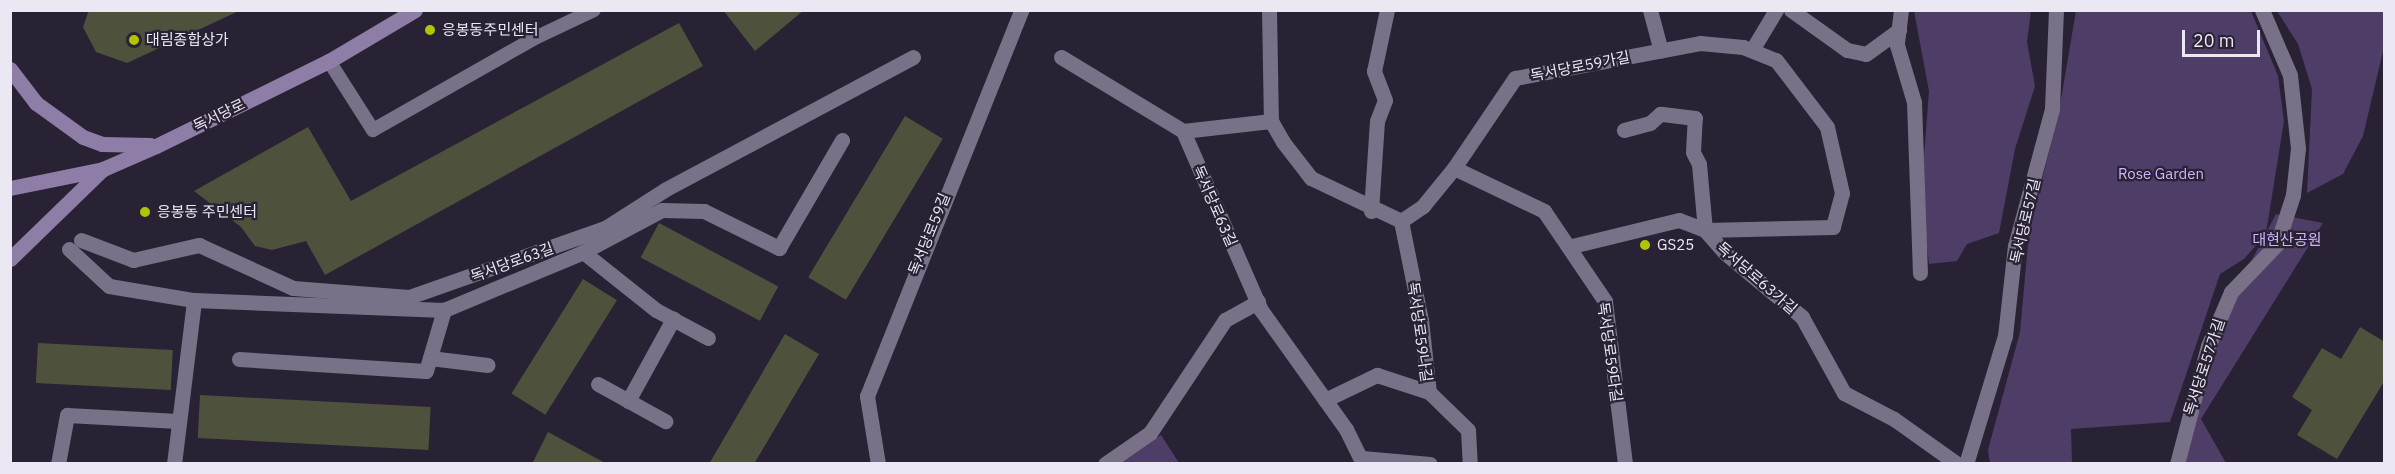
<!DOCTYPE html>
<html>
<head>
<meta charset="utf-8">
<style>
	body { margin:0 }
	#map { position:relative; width:2395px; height:474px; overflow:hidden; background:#292134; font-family:"IBM Plex Sans","Noto Sans KR",sans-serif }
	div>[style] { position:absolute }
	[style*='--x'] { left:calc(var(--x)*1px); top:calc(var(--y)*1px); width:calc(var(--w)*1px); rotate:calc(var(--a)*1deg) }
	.green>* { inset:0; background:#4e3e67 }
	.building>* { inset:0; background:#4e523d; transform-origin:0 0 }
	.lane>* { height:14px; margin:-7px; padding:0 7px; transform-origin:7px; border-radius:7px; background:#797187 }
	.street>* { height:15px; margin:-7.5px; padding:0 7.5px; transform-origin:7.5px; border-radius:7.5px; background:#797187 }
	.secondary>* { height:15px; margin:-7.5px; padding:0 7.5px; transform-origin:7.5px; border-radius:7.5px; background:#8e7ea7 }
	.dots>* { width:16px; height:16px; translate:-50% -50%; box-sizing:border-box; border:3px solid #292134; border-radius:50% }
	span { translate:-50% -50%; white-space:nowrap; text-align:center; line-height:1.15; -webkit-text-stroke:4.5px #292134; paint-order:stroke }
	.poi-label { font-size:15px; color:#ebe7f3 }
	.left { translate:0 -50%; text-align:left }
	.street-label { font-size:15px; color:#ebe7f3 }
	.park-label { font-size:15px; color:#d0b3fe }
	.frame { position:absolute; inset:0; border:12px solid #ebe7f3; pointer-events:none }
	.scale { position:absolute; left:2182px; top:30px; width:78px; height:27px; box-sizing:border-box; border:3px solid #ebe7f3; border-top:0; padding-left:8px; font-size:18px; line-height:21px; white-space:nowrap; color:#ebe7f3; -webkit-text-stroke:4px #292134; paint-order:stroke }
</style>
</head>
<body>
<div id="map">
	<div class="green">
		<i style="clip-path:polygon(1914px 11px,2031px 11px,2027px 42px,2035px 86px,2015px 149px,1999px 233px,1967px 244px,1957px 261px,1929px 264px,1921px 196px,1929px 91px)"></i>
		<i style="clip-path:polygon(2076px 11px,2251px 11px,2278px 76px,2284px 121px,2266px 233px,2276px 214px,2323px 223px,2201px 419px,2226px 463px,2183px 463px,2199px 360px,2265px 235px,2244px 259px,2220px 274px,2170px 422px,2071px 429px,2072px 463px,1990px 463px,1988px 450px,2020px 332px,2029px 233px,2059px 111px)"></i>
		<i style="clip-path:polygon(2277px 11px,2384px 11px,2384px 47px,2363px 136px,2343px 174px,2307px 193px,2312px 89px,2298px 44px)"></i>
		<i style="clip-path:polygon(1161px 435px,1179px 463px,1118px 464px)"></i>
	</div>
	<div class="building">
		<i style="clip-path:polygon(89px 10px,241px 10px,127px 63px,96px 52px,83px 27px)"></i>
		<i style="clip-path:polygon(723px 10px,804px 10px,755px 51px)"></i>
		<i style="clip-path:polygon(679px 23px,703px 66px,325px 275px,306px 241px,272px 250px,255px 246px,241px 227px,194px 191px,308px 127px,351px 201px)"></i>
		<i style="left:905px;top:116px;width:44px;height:188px;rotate:31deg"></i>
		<i style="left:659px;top:223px;width:135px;height:39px;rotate:28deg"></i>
		<i style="left:583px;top:279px;width:40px;height:135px;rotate:32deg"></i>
		<i style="clip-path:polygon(2360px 327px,2385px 342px,2385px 380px,2337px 459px,2297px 435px,2312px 410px,2292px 397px,2322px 348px,2341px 359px)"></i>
		<i style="clip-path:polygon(785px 334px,819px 354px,754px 464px,709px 464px)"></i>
		<i style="left:38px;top:343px;width:135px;height:40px;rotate:3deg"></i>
		<i style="left:200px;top:395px;width:231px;height:43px;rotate:3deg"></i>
		<i style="clip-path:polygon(548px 432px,607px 464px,532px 464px)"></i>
	</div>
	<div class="lane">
		<i style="--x:329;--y:61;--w:82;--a:57.5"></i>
		<i style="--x:373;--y:130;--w:186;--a:-29.6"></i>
		<i style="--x:535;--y:38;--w:65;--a:-25.4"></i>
	</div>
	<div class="street">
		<i style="--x:1269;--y:10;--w:111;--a:89"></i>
		<i style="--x:1271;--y:121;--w:24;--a:60"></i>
		<i style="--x:1283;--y:142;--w:46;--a:52.1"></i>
		<i style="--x:1311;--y:178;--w:100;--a:25.5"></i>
		<i style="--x:1650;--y:10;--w:42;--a:75"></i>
		<i style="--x:1791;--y:10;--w:69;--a:35.5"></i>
		<i style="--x:1847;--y:50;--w:19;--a:12"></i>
		<i style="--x:1866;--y:54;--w:41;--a:-36"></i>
		<i style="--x:1901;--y:10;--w:35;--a:97"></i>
		<i style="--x:1897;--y:45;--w:59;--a:73.4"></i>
		<i style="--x:1914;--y:102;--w:171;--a:88"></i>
		<i style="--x:1752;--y:50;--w:47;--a:-59"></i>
		<i style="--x:1061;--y:57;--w:143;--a:31.2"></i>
		<i style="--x:1183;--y:131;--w:195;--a:66.5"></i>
		<i style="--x:1261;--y:310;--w:146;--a:54.5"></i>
		<i style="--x:1346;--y:429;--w:39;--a:64"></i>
		<i style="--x:1183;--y:131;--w:89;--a:-6.5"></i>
		<i style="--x:1454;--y:168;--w:109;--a:-55.9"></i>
		<i style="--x:1515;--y:78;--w:188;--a:-10.7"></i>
		<i style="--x:1700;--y:43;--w:43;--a:5.3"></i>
		<i style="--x:1743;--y:47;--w:35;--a:22"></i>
		<i style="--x:1776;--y:60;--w:84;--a:52.7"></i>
		<i style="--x:1827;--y:127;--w:68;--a:77.2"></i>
		<i style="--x:1842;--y:193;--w:35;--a:105"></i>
		<i style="--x:1833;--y:227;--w:128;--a:178.7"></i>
		<i style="--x:1705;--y:230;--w:66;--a:-95.2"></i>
		<i style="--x:1699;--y:164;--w:13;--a:-117"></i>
		<i style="--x:1693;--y:152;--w:34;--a:-87"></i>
		<i style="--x:1695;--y:118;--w:35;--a:-173"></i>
		<i style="--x:1660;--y:114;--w:13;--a:138"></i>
		<i style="--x:1650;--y:123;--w:27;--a:165"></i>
		<i style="--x:1371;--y:211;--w:90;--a:-86.2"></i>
		<i style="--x:1377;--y:121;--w:22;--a:-69"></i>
		<i style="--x:1385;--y:100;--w:31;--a:-111"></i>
		<i style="--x:1374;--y:71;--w:62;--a:-78"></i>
		<i style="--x:1401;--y:221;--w:27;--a:-34"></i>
		<i style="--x:1423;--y:206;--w:49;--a:-50.8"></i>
		<i style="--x:1454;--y:168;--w:100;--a:25.5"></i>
		<i style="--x:1544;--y:211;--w:109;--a:55.9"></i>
		<i style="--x:1605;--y:301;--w:164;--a:83"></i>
		<i style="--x:1401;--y:221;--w:101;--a:78.6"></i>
		<i style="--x:1421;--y:320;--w:72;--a:83.7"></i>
		<i style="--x:1429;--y:392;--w:54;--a:44.3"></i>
		<i style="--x:1468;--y:430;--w:34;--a:87"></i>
		<i style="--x:81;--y:240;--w:56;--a:21"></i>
		<i style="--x:133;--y:260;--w:68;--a:-12.8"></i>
		<i style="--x:199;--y:245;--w:103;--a:24.6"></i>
		<i style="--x:293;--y:288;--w:116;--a:4.4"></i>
		<i style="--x:409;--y:297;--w:208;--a:-19.4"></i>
		<i style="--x:605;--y:228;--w:72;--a:-32.6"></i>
		<i style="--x:666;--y:189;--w:280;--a:-28.1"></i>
		<i style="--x:1572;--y:246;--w:110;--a:-13.7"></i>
		<i style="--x:1679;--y:220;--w:28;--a:21"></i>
		<i style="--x:1705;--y:230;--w:30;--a:49"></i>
		<i style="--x:1725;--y:253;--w:100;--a:39.7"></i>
		<i style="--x:1802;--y:317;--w:87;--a:61.1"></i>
		<i style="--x:1844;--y:393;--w:56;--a:27.5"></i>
		<i style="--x:1894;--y:419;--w:77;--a:35.5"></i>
		<i style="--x:69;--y:249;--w:54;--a:42.8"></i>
		<i style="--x:109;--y:286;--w:86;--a:9.4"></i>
		<i style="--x:194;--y:300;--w:250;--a:2.3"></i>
		<i style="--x:444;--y:310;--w:151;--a:-22.6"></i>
		<i style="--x:583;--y:252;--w:89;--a:-28"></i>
		<i style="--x:662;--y:210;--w:42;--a:1.4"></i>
		<i style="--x:704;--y:211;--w:84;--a:26.3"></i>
		<i style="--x:779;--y:248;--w:125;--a:-59.7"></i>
		<i style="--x:583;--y:252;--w:93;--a:38.5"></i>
		<i style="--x:656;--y:310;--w:59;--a:28.3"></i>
		<i style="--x:430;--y:358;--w:58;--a:6.9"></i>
		<i style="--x:239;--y:359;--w:187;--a:3.7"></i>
		<i style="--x:426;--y:371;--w:64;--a:-73.6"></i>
		<i style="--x:598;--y:384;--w:77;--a:28.9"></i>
		<i style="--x:1325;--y:400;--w:58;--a:-25.7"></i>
		<i style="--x:1377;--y:375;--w:55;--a:18.1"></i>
		<i style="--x:628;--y:401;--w:94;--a:-61.2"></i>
		<i style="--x:1362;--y:458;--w:68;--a:5"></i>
		<i style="--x:58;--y:464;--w:50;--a:-79.6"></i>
		<i style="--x:67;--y:415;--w:111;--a:3.1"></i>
		<i style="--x:174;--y:464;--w:165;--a:-83"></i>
		<i style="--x:878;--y:464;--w:69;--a:-99.2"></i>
		<i style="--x:867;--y:396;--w:416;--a:-68.2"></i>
		<i style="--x:1105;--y:464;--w:55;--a:-34.6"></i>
		<i style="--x:1150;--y:433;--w:136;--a:-56.4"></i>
		<i style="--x:1225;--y:320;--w:38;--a:-29"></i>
		<i style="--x:1966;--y:464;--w:134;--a:-73.1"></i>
		<i style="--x:2005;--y:336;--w:91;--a:-83.7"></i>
		<i style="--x:2015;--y:246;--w:142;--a:-74.9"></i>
		<i style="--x:2052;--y:109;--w:99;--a:-87.7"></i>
		<i style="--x:2177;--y:464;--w:122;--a:-75.3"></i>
		<i style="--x:2208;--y:346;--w:59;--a:-66.9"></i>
		<i style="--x:2231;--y:292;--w:66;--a:-46.2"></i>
		<i style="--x:2277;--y:244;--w:52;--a:-71.9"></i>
		<i style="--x:2293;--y:195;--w:47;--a:-83.9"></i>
		<i style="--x:2298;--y:148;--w:73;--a:-96.3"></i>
		<i style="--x:2290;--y:75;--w:71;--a:-113.3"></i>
	</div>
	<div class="secondary">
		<i style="--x:10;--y:69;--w:43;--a:52.6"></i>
		<i style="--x:36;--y:103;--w:58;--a:35.9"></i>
		<i style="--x:83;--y:137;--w:20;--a:20"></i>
		<i style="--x:102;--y:144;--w:48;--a:1.2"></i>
		<i style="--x:10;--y:188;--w:95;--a:-11.5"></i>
		<i style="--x:103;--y:169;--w:58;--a:-23.5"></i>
		<i style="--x:156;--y:146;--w:193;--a:-26.2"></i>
		<i style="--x:329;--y:61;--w:100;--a:-30.7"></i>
		<i style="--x:10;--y:259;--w:129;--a:-44.1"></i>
	</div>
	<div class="dots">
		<i style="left:430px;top:30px;background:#afc506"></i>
		<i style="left:134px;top:40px;background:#afc506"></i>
		<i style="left:145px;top:212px;background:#afc506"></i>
		<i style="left:1645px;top:245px;background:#afc506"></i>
	</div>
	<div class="poi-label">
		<span class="left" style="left:442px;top:30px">응봉동주민센터</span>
		<span class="left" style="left:146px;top:40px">대림종합상가</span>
		<span class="left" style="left:157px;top:212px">응봉동 주민센터</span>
		<span class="left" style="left:1657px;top:245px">GS25</span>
	</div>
	<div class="street-label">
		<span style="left:1580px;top:66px;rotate:-11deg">독서당로59가길</span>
		<span style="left:219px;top:115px;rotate:-26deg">독서당로</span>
		<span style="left:1215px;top:206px;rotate:66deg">독서당로63길</span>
		<span style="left:2025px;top:221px;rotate:-77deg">독서당로57길</span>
		<span style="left:929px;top:234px;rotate:-68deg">독서당로59길</span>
		<span style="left:512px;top:262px;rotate:-20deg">독서당로63길</span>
		<span style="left:1757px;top:278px;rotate:41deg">독서당로63가길</span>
		<span style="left:1420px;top:332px;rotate:82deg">독서당로59나길</span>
		<span style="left:1610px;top:352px;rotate:82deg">독서당로59다길</span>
		<span style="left:2204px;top:367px;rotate:-72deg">독서당로57가길</span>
	</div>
	<div class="park-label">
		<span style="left:2161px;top:174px">Rose Garden</span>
		<span style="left:2287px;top:240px">대현산공원</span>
	</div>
	<div class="frame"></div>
	<div class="scale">20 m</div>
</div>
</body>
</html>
